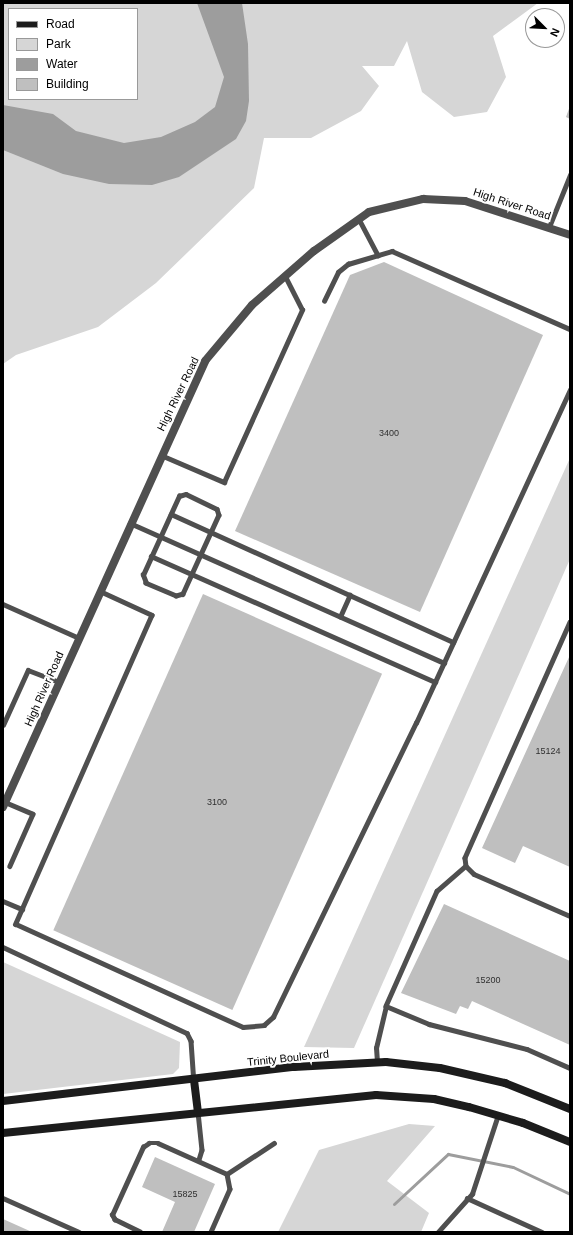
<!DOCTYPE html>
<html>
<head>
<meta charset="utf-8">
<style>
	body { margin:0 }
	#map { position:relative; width:573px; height:1235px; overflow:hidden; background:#fff; font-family:Arial,sans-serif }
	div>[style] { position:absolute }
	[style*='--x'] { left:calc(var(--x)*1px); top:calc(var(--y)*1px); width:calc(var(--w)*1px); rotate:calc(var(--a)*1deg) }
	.green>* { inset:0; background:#d6d6d6 }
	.water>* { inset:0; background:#9d9d9d }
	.stream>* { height:3px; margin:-1.5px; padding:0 1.5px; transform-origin:1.5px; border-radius:1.5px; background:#9d9d9d }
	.building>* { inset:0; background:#bfbfbf; transform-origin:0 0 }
	.lane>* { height:4.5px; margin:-2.25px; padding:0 2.25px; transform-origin:2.25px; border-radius:2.25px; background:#4f4f4f }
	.street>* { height:8px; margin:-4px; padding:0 4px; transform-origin:4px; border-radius:4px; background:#4f4f4f }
	.secondary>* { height:8px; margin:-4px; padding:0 4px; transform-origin:4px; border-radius:4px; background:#1c1c1c }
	span { translate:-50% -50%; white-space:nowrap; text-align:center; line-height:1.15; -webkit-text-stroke:4px #fff; paint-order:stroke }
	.number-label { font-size:9px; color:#303030 }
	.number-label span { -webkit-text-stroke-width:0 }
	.street-label { font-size:11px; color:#000 }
	.frame { position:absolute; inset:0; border:4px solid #000; pointer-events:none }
	.legend { position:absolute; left:8px; top:8px; width:130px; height:92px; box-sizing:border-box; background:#fff; border:1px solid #999; margin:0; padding:5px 7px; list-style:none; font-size:12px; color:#000 }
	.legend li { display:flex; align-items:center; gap:8px; height:20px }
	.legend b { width:20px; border:1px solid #999 }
	.north { position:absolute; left:525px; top:8px; width:40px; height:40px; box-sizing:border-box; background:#fff; border:1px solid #999; border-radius:50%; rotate:114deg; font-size:11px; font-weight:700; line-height:16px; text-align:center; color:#000 }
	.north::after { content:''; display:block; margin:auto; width:14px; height:18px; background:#000; clip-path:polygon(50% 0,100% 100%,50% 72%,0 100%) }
</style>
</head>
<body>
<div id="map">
	<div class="green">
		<i style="clip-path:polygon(evenodd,3px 3px,538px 3px,493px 36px,506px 77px,487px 112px,454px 117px,422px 92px,407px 41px,394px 66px,362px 66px,379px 86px,361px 111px,311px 138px,264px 138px,254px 188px,156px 283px,98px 327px,16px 355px,3px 364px,3px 3px,9px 9px,137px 9px,137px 99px,9px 99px,9px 9px)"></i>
		<i style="clip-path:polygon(570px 458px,570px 559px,354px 1048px,304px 1047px)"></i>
		<i style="clip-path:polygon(3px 962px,180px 1042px,179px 1068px,173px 1074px,3px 1094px)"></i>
		<i style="clip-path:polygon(409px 1124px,435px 1126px,387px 1181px,429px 1213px,421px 1232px,278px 1232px,319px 1150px)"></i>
	</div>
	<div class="water">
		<i style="clip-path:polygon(197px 3px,242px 3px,248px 44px,249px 101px,246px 121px,236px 139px,179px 177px,152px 185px,109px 184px,63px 174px,3px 150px,3px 105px,53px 114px,76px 131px,124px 143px,161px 137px,195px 122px,215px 107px,224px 77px)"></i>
	</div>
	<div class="stream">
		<i style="--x:394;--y:1204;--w:74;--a:-42.8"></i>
		<i style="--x:448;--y:1154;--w:66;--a:11.3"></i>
		<i style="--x:513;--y:1167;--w:63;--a:25.3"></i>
	</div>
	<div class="building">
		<i style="clip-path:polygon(570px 106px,570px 119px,566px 117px)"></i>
		<i style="clip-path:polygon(384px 262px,543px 335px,420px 612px,235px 531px,350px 275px)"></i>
		<i style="left:203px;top:594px;width:196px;height:368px;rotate:24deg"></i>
		<i style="clip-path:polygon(570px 655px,570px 867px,523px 846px,515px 863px,482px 848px)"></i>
		<i style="clip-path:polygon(444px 904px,570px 961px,570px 1045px,472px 1001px,468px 1009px,460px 1006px,456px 1014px,401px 993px)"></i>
		<i style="clip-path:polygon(155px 1157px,215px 1184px,194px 1232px,162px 1232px,175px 1202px,142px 1187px)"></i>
		<i style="clip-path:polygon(3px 1219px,32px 1232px,3px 1232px)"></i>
	</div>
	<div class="lane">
		<i style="--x:359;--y:219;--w:41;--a:62.2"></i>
		<i style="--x:549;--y:227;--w:56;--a:-68"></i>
		<i style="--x:324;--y:301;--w:32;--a:-64"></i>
		<i style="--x:338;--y:272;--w:13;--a:-39"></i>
		<i style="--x:348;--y:264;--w:46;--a:-16.5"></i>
		<i style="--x:392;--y:251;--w:194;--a:23.7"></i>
		<i style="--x:161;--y:455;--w:69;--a:23.2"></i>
		<i style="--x:224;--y:482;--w:189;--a:-65.6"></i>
		<i style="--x:302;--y:310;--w:37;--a:-117"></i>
		<i style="--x:186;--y:494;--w:34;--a:26"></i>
		<i style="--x:217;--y:509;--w:6;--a:72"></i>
		<i style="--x:219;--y:515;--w:87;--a:114.5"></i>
		<i style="--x:183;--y:594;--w:7;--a:164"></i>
		<i style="--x:176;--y:596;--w:33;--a:-157"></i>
		<i style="--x:146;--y:583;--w:9;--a:-111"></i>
		<i style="--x:143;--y:575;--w:87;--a:-65.5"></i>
		<i style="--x:179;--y:496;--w:7;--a:-16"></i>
		<i style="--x:171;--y:514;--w:310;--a:24.4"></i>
		<i style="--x:130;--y:523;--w:344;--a:24"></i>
		<i style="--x:151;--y:556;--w:311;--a:23.9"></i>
		<i style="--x:100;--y:591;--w:57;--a:24.8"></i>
		<i style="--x:152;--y:615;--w:338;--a:113.8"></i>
		<i style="--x:16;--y:924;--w:249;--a:24.4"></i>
		<i style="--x:243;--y:1027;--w:21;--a:-5"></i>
		<i style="--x:264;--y:1025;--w:12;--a:-42"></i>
		<i style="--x:273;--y:1017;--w:327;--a:-64.1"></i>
		<i style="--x:416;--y:723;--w:367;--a:-65.2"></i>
		<i style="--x:3;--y:604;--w:83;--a:24.1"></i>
		<i style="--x:340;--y:617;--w:24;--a:-66"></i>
		<i style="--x:570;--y:622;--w:258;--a:114"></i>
		<i style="--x:465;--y:858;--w:8;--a:83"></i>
		<i style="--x:466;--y:866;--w:11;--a:45"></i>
		<i style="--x:474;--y:874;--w:105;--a:23.6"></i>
		<i style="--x:3;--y:725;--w:60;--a:-65.6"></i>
		<i style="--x:28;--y:670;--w:33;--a:21"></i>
		<i style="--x:5;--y:802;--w:30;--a:23"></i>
		<i style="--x:33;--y:814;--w:57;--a:113.9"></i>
		<i style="--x:466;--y:866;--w:38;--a:139"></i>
		<i style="--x:437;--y:891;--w:126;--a:113.9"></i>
		<i style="--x:386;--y:1006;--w:47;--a:22.7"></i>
		<i style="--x:429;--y:1024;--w:101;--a:14.3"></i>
		<i style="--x:527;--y:1049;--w:47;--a:23.8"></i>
		<i style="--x:3;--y:901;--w:21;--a:23"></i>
		<i style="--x:3;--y:947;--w:203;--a:25.1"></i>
		<i style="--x:187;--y:1033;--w:9;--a:63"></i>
		<i style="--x:191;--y:1041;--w:39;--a:86"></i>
		<i style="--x:377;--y:1062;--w:14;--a:-94"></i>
		<i style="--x:376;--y:1048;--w:43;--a:-76.6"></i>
		<i style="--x:198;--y:1112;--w:38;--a:84"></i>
		<i style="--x:202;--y:1150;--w:10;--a:107"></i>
		<i style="--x:227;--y:1174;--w:56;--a:-33.4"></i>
		<i style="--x:3;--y:1198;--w:83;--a:24.1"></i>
		<i style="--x:467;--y:1198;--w:82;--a:24.4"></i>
		<i style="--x:140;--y:1232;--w:28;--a:-154"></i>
		<i style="--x:115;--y:1220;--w:6;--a:-121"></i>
		<i style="--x:112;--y:1215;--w:75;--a:-65.5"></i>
		<i style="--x:143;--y:1147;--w:7;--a:-34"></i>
		<i style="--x:149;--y:1143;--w:9;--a:0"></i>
		<i style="--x:158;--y:1143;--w:76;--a:24.2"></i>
		<i style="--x:227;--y:1174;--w:15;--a:79"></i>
		<i style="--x:230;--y:1189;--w:47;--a:113.8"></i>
		<i style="--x:438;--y:1232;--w:51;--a:-48.2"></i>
		<i style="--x:472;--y:1194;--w:83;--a:-71.8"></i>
	</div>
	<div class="street">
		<i style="--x:3;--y:807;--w:490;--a:-65.6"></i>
		<i style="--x:205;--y:361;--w:73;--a:-50"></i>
		<i style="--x:252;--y:305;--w:82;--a:-41.1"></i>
		<i style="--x:314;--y:251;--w:67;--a:-35.3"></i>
		<i style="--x:369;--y:212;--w:56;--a:-13.5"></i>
		<i style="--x:423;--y:199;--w:42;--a:2.7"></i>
		<i style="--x:465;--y:201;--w:110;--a:17.9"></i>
	</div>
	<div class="secondary">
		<i style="--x:194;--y:1080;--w:31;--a:83"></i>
		<i style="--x:3;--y:1101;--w:293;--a:-6.7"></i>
		<i style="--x:294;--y:1067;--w:92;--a:-3.1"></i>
		<i style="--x:386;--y:1062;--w:54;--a:6.3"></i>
		<i style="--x:440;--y:1068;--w:67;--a:13"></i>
		<i style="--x:505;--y:1083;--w:70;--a:21.8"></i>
		<i style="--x:3;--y:1133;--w:375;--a:-5.8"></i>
		<i style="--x:376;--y:1095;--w:58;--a:3.9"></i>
		<i style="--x:434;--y:1099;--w:36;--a:13"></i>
		<i style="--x:469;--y:1107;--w:56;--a:16.5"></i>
		<i style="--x:523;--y:1123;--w:51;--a:22"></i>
	</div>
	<div class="number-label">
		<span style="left:389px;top:433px">3400</span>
		<span style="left:548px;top:751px">15124</span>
		<span style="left:217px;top:802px">3100</span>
		<span style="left:488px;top:980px">15200</span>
		<span style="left:185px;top:1194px">15825</span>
	</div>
	<div class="street-label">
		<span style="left:512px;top:204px;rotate:18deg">High River Road</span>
		<span style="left:178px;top:394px;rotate:-64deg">High River Road</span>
		<span style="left:44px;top:689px;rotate:-66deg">High River Road</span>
		<span style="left:288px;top:1058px;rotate:-6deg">Trinity Boulevard</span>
	</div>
	<div class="frame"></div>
	<ul class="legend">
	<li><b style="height:5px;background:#1c1c1c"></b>Road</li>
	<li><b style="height:11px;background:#d6d6d6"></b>Park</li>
	<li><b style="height:11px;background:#9d9d9d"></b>Water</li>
	<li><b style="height:11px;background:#bfbfbf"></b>Building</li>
	</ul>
	<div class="north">N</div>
</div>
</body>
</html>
